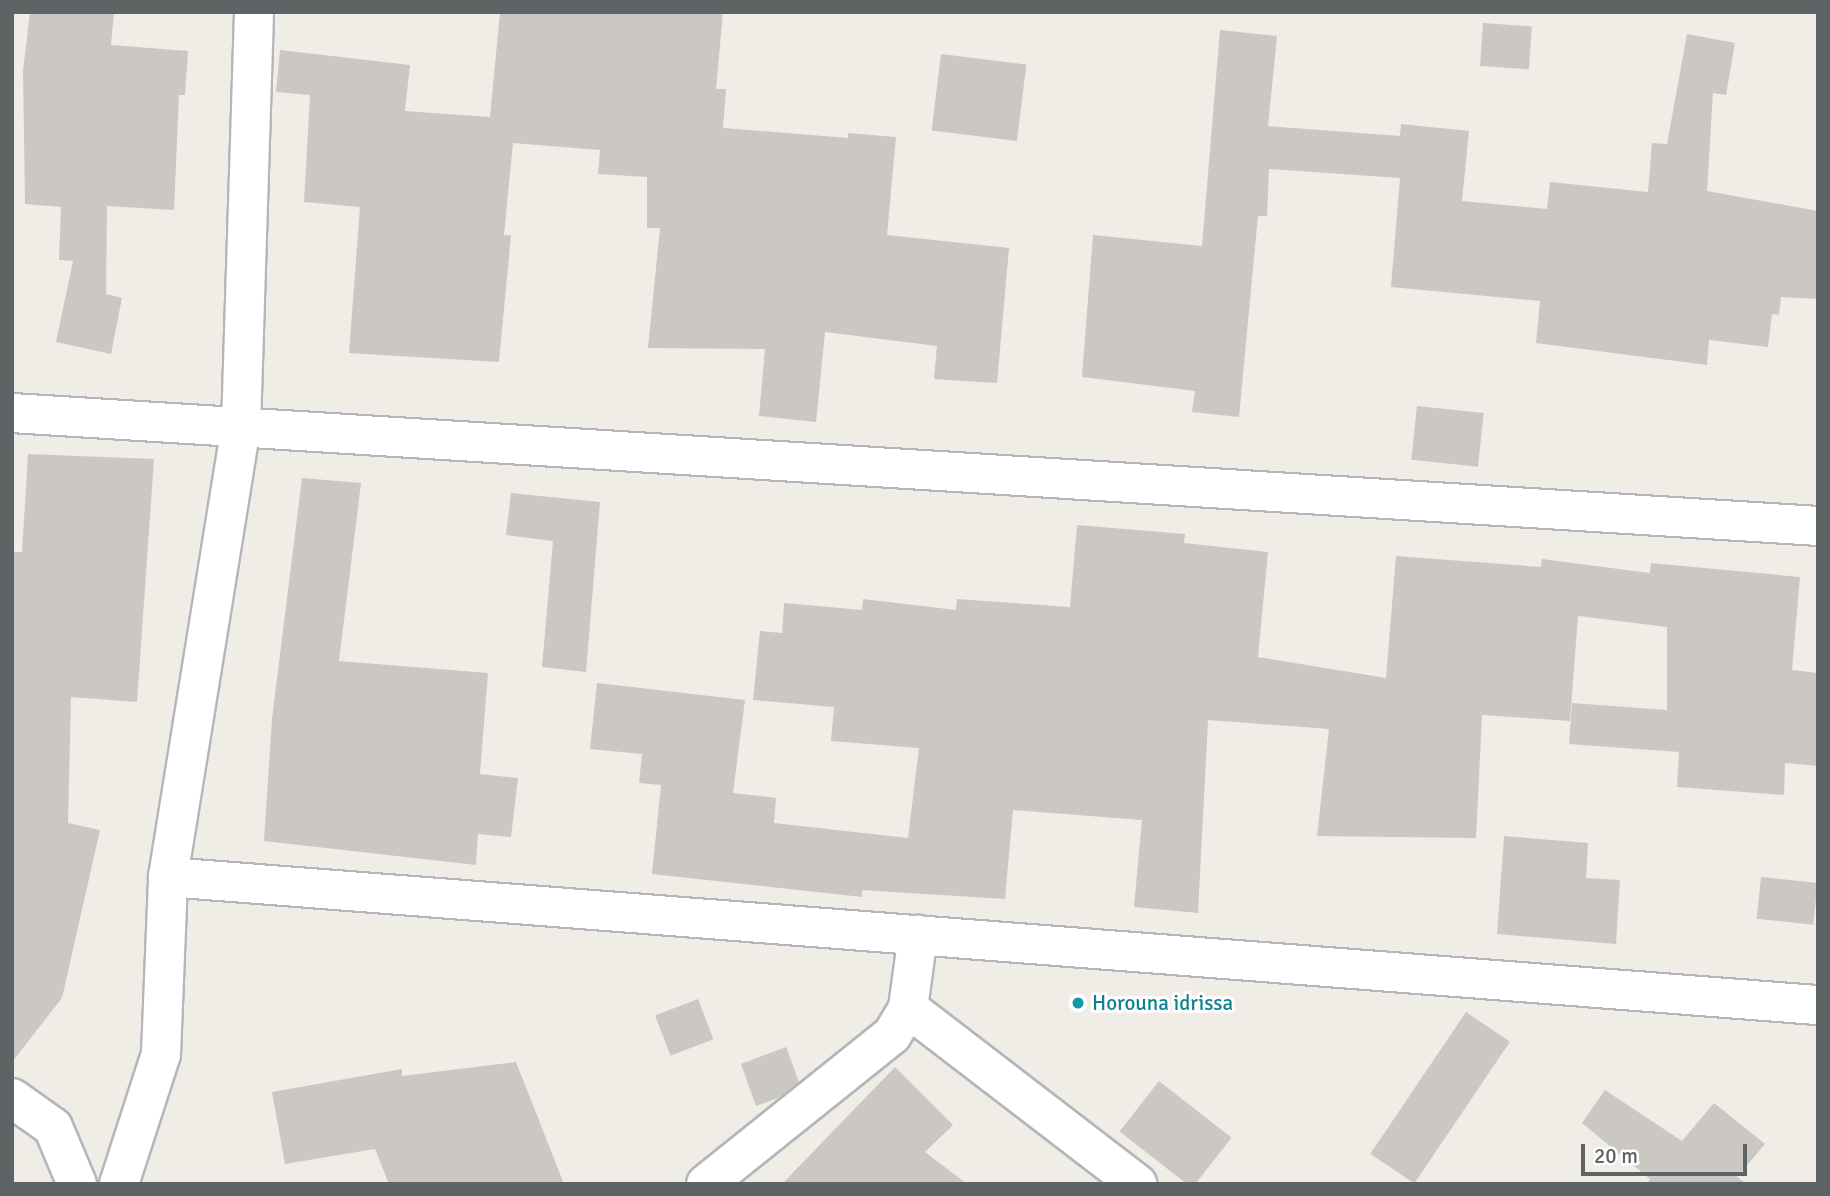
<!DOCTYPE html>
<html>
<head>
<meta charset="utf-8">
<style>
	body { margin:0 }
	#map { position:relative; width:1830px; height:1196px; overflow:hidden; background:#f0ece6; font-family:Signika,sans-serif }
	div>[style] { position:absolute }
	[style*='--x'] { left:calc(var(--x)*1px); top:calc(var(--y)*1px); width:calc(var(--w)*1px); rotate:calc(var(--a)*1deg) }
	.building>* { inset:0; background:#cbc7c2; transform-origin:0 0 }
	.roads { filter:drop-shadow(2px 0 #b3b7bb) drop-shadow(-2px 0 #b3b7bb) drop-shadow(0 2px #b3b7bb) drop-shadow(0 -2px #b3b7bb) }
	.minor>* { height:38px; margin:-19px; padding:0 19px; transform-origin:19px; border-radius:19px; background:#fff }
	.dots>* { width:19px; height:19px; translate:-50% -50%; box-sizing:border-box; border:4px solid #fff; border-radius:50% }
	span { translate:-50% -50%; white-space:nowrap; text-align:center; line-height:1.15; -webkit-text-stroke:6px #fff; paint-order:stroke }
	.culture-label { font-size:21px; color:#0d838f }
	.left { translate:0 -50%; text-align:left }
	.frame { position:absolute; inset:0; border:14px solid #5e6366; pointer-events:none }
	.scale { position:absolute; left:1581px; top:1144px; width:166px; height:32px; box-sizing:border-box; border:4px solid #5e6366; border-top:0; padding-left:9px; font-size:21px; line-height:24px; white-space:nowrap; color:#5e6366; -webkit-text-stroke:5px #fff; paint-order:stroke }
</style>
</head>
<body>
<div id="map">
	<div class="building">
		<i style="clip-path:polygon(30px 12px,114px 12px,111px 45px,188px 51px,185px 95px,179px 95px,174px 210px,107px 206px,106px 294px,122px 298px,111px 354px,56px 342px,73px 261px,59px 260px,61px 207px,25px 204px,23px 71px)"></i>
		<i style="clip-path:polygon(500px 12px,723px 12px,716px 89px,726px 89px,723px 128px,848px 138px,848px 133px,896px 137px,887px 235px,1009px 248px,997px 383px,934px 379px,937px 346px,825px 332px,816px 422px,759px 416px,765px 349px,648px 348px,660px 228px,647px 228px,647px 177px,598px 174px,600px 150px,513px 143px,504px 235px,511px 235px,499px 362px,349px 353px,360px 207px,304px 202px,310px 95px,276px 92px,280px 50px,410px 65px,405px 111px,490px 117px)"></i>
		<i style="left:1483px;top:23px;width:49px;height:43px;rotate:4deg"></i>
		<i style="clip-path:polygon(1220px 30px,1277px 36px,1268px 126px,1400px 136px,1401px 124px,1469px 131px,1462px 201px,1547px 209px,1550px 182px,1648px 192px,1652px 143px,1667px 144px,1687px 34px,1735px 43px,1726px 95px,1713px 93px,1707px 191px,1818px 211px,1818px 299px,1781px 297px,1779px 315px,1772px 314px,1768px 347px,1709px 340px,1707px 365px,1536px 343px,1540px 301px,1391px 287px,1400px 178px,1269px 169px,1267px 216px,1258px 216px,1239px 417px,1192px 412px,1195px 391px,1082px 377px,1093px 235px,1202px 246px)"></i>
		<i style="left:941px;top:54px;width:86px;height:77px;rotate:7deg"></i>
		<i style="left:1417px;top:406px;width:67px;height:54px;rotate:6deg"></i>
		<i style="clip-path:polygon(28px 454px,154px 459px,137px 702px,71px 697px,68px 823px,100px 830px,62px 998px,12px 1062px,12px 552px,22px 552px)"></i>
		<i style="clip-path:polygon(302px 478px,361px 483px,339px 661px,488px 673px,480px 774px,518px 778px,511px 837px,478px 834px,476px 865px,264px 841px,272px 719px)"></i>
		<i style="clip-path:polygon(511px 493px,600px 502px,586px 672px,542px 667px,553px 541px,506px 535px)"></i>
		<i style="clip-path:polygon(1077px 525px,1185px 534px,1184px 543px,1268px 552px,1258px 657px,1386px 678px,1396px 556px,1541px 567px,1542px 559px,1650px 573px,1651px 563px,1800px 577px,1792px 670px,1818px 673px,1818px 766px,1785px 763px,1784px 795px,1677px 787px,1679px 752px,1569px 744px,1572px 703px,1667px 710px,1667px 627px,1578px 616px,1570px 721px,1482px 715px,1476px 838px,1317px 836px,1329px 729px,1208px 720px,1198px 913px,1134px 907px,1142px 820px,1013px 810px,1005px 899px,862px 890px,862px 897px,652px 874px,661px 785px,639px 783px,642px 754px,590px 749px,597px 683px,745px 700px,733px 793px,776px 798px,774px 823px,908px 838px,919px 748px,831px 741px,834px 707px,753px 700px,760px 631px,782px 633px,784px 603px,862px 610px,863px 599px,956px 610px,957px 599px,1070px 607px)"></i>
		<i style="clip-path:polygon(1504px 836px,1588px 843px,1586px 878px,1620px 880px,1616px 944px,1497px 934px)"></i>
		<i style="left:1761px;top:877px;width:57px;height:42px;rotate:6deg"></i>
		<i style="left:698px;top:999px;width:43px;height:46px;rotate:69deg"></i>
		<i style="left:1466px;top:1012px;width:53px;height:171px;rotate:34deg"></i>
		<i style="clip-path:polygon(786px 1047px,799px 1082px,780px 1097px,756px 1106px,741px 1064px)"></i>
		<i style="clip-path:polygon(516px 1062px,564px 1184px,389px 1184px,375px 1149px,285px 1164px,272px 1092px,402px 1069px,402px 1076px)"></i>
		<i style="clip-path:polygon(895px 1067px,953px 1125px,925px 1152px,967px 1184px,782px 1184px)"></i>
		<i style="left:1159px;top:1081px;width:92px;height:64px;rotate:38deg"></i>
		<i style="clip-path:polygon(1605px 1090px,1682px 1141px,1714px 1103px,1765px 1144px,1737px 1177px,1747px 1184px,1647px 1184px,1650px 1179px,1582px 1123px)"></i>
	</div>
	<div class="roads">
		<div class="minor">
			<i style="--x:12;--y:413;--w:1810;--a:3.58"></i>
			<i style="--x:168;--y:877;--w:456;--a:-80.8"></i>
			<i style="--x:241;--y:427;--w:415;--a:-88.2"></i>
			<i style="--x:908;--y:1008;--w:289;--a:37.5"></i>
			<i style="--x:12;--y:1098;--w:50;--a:35.3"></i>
			<i style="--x:53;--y:1127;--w:62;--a:67.2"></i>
			<i style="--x:119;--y:1184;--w:137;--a:-72.1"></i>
			<i style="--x:161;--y:1054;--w:177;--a:-87.7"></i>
			<i style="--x:168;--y:877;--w:1655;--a:4.44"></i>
			<i style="--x:706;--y:1184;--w:238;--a:-38.7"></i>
			<i style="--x:892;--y:1035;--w:31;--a:-59"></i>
			<i style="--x:908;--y:1008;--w:74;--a:-82.2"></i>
		</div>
	</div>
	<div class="dots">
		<i style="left:1078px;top:1003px;background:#0f9aa8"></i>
	</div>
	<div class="culture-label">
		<span class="left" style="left:1092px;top:1003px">Horouna idrissa</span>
	</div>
	<div class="frame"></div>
	<div class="scale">20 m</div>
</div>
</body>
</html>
